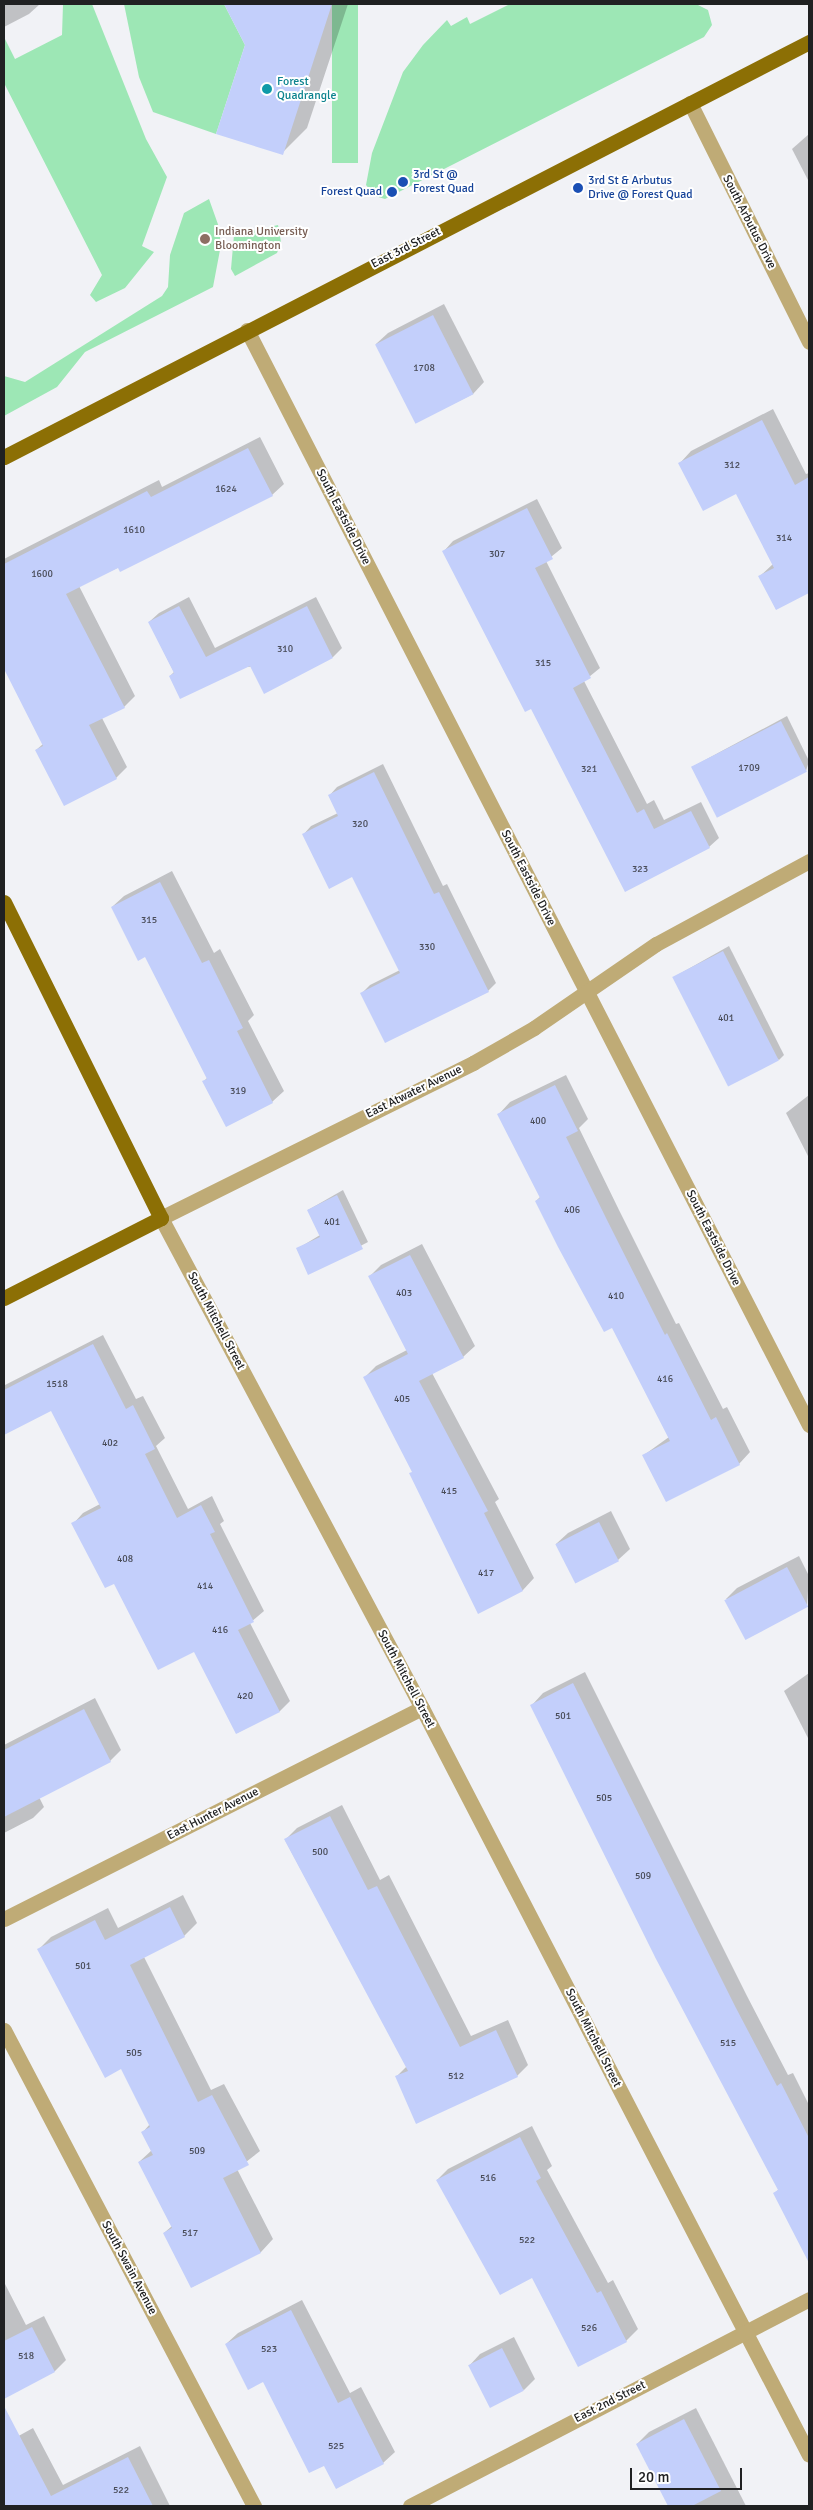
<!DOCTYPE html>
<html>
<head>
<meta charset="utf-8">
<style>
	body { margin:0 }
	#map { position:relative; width:813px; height:2510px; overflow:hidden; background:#f1f2f6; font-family:Signika,sans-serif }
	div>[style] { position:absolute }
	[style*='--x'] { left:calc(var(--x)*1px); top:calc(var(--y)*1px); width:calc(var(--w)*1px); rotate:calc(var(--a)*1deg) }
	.green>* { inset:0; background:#9de7b5; transform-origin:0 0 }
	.shadow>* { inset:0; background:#0003 }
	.building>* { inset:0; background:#c3cffb; transform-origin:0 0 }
	.minor>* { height:15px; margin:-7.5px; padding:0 7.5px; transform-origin:7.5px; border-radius:7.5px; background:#bfab76 }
	.major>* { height:15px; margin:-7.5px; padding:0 7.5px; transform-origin:7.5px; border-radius:7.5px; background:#8c6f05 }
	.dots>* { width:14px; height:14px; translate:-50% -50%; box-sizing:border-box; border:2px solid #fff; border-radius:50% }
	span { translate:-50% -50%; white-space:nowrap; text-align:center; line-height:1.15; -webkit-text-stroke:4px #fff; paint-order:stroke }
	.number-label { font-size:10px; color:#494c58 }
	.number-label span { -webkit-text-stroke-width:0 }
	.culture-label { font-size:12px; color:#0d838f }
	.left { translate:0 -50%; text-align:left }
	.transit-label { font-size:12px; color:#164399 }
	.right { translate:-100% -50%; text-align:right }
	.street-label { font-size:12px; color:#202122 }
	.education-label { font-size:12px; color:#785e54 }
	.frame { position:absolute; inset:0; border:5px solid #202122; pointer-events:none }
	.scale { position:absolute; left:630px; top:2468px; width:112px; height:22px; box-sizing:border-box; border:2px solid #202122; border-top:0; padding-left:6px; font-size:15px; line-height:18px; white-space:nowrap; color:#202122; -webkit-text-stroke:4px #fff; paint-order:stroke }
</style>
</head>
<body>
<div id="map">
	<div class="green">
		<i style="clip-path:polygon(63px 4px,92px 4px,146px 139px,167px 177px,142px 246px,154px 252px,125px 288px,96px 302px,90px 295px,102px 275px,4px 83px,4px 37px,15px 59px,62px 35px)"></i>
		<i style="clip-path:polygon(124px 4px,224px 4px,245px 45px,216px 134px,153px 112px,139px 77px)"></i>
		<i style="left:332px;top:4px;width:26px;height:159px"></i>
		<i style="clip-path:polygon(510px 4px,696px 4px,708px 10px,712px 25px,704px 37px,385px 199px,375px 196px,366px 185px,372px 153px,403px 72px,423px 45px,447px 20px,451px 26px,467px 17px,470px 24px)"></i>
		<i style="clip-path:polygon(209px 199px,220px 230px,220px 250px,213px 287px,85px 352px,57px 387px,4px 416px,4px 376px,25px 382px,162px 296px,168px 287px,170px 255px,184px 213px)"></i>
		<i style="clip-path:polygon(278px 225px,281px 242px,277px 253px,235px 276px,231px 269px,234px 235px)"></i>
	</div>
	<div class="shadow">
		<i style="clip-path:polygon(4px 4px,40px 4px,29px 14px,4px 27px)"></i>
		<i style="clip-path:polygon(226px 4px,348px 4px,307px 128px,282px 153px,246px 45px)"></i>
		<i style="clip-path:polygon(809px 134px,809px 182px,792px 149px)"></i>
		<i style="clip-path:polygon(444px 304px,484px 382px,473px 394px,416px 422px,376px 344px,388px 333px)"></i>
		<i style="clip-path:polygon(773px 409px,806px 474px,809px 473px,809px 592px,776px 609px,760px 576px,773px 564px,737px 493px,680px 463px,691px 451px)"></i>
		<i style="clip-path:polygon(260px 437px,284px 484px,272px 495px,79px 586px,135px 696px,124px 707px,102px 718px,127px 767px,116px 778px,36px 750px,43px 744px,4px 667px,4px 559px,159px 480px,162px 487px)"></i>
		<i style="clip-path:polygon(537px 499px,562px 548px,546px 561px,600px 668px,584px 681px,647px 804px,654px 800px,664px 820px,701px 802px,719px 838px,709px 847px,625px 890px,532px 707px,444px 551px,453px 541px)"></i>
		<i style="clip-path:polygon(189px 597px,215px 648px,316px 597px,342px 648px,333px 657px,170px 676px,174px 672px,149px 622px,159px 613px)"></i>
		<i style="clip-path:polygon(787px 716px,809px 761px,806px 771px,692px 767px)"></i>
		<i style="clip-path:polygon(383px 764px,443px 886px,447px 884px,496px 983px,488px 991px,362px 993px,370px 985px,400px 970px,353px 876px,303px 835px,311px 826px,338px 813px,329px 796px,337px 787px)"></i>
		<i style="clip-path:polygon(172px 871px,214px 953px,220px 949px,254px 1015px,248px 1021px,284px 1091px,272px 1102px,204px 1081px,208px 1077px,146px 956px,112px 907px,124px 896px)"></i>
		<i style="clip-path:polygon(729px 946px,784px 1055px,779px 1060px,674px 977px)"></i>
		<i style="clip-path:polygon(566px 1075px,588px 1119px,579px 1128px,619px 1210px,676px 1324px,679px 1323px,723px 1409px,727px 1407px,750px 1452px,739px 1464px,644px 1455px,669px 1437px,613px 1326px,536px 1201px,541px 1196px,499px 1114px,510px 1102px)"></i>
		<i style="clip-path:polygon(809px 1095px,809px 1158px,786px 1113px)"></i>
		<i style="clip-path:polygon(343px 1190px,368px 1242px,309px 1273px,297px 1249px,320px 1235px,308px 1210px)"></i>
		<i style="clip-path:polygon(422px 1244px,475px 1346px,463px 1357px,432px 1373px,499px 1499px,495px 1502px,534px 1578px,523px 1590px,479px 1612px,413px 1471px,365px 1377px,376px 1366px,407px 1350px,370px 1276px,381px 1265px)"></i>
		<i style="clip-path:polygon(103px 1335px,136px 1399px,143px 1396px,165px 1438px,156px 1446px,188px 1509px,212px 1496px,224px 1521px,220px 1524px,264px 1611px,250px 1623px,290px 1701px,280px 1711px,237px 1733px,195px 1650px,114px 1582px,73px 1524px,83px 1513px,100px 1504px,52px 1409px,12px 1429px,4px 1413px,5px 1385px)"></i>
		<i style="clip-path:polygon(611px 1511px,630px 1549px,618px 1560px,556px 1544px,568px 1533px)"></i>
		<i style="clip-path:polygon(799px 1556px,809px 1576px,807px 1606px,726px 1599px,737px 1588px)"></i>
		<i style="clip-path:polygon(585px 1672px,747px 1996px,788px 2075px,793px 2073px,809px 2105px,809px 2227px,796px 2234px,775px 2193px,779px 2189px,532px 1705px,543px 1693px)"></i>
		<i style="clip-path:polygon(809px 1673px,809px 1740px,784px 1691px)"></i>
		<i style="clip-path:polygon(95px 1698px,121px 1750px,110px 1761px,39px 1797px,44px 1807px,33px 1818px,4px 1833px,4px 1745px)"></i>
		<i style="clip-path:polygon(342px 1805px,380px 1880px,389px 1875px,471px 2036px,508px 2020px,528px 2065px,517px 2076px,396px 2077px,407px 2066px,285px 1840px,297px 1828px)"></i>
		<i style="clip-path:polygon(183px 1895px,197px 1923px,184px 1936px,144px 1957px,211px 2090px,224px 2084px,260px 2151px,237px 2169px,273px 2239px,261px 2252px,192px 2287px,164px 2233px,172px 2226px,139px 2162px,152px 2150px,143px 2132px,150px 2124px,122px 2068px,39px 1949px,51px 1937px,108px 1908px,118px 1928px)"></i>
		<i style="clip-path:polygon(532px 2126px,552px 2166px,547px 2170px,608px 2283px,613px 2280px,638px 2329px,626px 2341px,578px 2365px,533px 2276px,437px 2180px,448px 2169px)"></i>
		<i style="clip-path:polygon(4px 2282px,26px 2325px,44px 2316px,66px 2360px,55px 2371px,4px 2397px)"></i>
		<i style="clip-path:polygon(302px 2300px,350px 2393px,361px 2387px,395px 2452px,383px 2463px,325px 2464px,264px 2380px,226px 2344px,238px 2333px)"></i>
		<i style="clip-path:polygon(514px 2337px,535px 2379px,524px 2390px,469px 2366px,480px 2354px)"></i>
		<i style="clip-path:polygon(696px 2408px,746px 2506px,669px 2506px,637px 2444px,649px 2432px)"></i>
		<i style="clip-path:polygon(33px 2428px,63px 2485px,140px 2446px,170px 2506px,105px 2506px,104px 2503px,98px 2506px,4px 2506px,4px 2444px)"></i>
	</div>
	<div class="building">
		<i style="clip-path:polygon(224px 4px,332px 4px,283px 155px,216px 134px,245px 45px)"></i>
		<i style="left:433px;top:315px;width:89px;height:65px;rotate:63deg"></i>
		<i style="clip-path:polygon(762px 420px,795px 485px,809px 477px,809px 593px,776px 610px,758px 576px,774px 568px,736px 494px,703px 511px,678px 463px)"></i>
		<i style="clip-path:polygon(248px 448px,273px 496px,120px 572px,118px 568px,66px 594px,125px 708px,89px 725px,117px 779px,64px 806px,35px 750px,43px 746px,4px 669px,4px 564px,147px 491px,151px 497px)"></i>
		<i style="clip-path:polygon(527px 508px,553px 559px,535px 568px,591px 678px,573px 688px,637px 813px,644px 809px,654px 829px,691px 811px,710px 848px,625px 892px,531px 709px,525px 712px,442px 551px)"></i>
		<i style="clip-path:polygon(179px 606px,206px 657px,307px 606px,333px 658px,264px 694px,250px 666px,180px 699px,169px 676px,174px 673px,148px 622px)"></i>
		<i style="left:781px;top:721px;width:57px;height:101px;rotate:63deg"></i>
		<i style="clip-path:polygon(374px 772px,434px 894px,439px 892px,489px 992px,385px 1043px,360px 993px,400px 973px,352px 877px,329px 889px,302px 834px,338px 816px,328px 795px)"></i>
		<i style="clip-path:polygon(160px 882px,202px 963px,209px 960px,243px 1028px,237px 1031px,273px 1103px,226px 1127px,202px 1081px,207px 1079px,145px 957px,138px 961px,111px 907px)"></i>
		<i style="left:723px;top:951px;width:123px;height:57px;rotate:63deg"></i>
		<i style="clip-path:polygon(555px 1085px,578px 1131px,566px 1137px,608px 1222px,665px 1335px,667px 1333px,711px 1420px,716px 1417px,740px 1465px,666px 1502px,642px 1455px,670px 1441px,612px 1328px,604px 1332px,558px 1247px,535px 1201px,540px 1198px,497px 1114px)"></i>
		<i style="clip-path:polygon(337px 1195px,363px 1249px,308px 1275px,296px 1248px,320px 1237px,307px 1210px)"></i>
		<i style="clip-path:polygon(410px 1255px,464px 1358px,419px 1381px,488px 1511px,484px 1513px,523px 1591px,478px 1614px,409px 1473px,412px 1472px,363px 1377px,408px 1354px,368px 1276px)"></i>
		<i style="clip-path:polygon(93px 1344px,126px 1409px,133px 1405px,155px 1449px,145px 1454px,177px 1518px,201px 1505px,215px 1532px,210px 1534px,254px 1622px,238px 1630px,280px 1712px,236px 1734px,194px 1652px,158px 1670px,114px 1584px,105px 1588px,71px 1523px,101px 1508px,51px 1411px,4px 1435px,4px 1390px)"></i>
		<i style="left:599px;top:1522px;width:44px;height:49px;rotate:63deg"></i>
		<i style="left:787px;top:1567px;width:45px;height:71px;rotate:62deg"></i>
		<i style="clip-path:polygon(573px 1683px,736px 2008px,777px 2086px,781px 2083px,809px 2138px,809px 2263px,773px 2193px,778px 2190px,656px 1959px,530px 1705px)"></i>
		<i style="clip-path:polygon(84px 1709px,111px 1762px,4px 1817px,4px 1750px)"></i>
		<i style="clip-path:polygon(330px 1816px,368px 1890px,377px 1886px,460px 2047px,496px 2030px,518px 2077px,416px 2124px,395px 2076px,408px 2071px,284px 1839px)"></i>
		<i style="clip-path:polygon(170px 1907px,185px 1937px,130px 1965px,198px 2102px,212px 2095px,249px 2165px,223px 2178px,261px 2253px,191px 2288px,163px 2233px,172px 2228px,138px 2162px,153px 2155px,141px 2132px,150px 2127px,121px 2069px,105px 2078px,37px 1949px,95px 1920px,105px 1940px)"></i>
		<i style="clip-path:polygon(520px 2137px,541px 2178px,536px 2181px,597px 2293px,601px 2291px,627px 2342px,578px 2367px,532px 2278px,500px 2295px,436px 2180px)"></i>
		<i style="clip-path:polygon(291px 2310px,338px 2403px,350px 2397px,384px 2464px,336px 2489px,324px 2466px,309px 2473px,263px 2382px,248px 2390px,225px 2344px)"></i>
		<i style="clip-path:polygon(32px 2327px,55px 2372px,4px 2399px,4px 2341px)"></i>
		<i style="left:502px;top:2348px;width:48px;height:38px;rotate:63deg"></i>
		<i style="clip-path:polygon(4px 2406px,51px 2496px,128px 2457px,153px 2506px,4px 2506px)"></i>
		<i style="clip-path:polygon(684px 2419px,721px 2491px,692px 2506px,668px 2506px,636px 2444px)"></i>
	</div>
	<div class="minor">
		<i style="--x:690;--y:103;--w:267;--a:63.5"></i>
		<i style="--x:247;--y:330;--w:1231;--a:62.83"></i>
		<i style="--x:809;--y:861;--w:174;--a:151.5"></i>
		<i style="--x:656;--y:944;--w:148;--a:145.5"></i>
		<i style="--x:534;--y:1028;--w:70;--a:150.2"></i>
		<i style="--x:473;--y:1063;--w:348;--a:153.6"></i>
		<i style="--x:161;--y:1218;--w:555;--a:61.96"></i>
		<i style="--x:422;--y:1708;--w:841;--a:62.61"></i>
		<i style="--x:4;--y:1919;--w:468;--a:-26.8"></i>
		<i style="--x:4;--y:2030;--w:538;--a:62.29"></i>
		<i style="--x:410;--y:2506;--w:449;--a:-27.4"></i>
	</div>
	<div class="major">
		<i style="--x:4;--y:457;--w:906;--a:-27.27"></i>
		<i style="--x:4;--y:902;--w:353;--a:63.6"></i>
		<i style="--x:161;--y:1218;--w:176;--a:153"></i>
	</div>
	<div class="dots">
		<i style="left:267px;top:89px;background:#0f9aa8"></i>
		<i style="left:403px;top:182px;background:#1a4fb4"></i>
		<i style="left:578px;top:188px;background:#1a4fb4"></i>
		<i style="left:392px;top:192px;background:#1a4fb4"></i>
		<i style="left:205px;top:239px;background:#8d6e63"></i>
	</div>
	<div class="number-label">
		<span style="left:424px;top:369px">1708</span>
		<span style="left:732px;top:466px">312</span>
		<span style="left:226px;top:490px">1624</span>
		<span style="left:134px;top:531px">1610</span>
		<span style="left:784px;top:539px">314</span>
		<span style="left:497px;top:555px">307</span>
		<span style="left:42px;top:575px">1600</span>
		<span style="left:285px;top:650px">310</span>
		<span style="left:543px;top:664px">315</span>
		<span style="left:749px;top:769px">1709</span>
		<span style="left:589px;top:770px">321</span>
		<span style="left:360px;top:825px">320</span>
		<span style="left:640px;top:870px">323</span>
		<span style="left:149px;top:921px">315</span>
		<span style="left:427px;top:948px">330</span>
		<span style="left:726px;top:1019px">401</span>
		<span style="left:238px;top:1092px">319</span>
		<span style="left:538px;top:1122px">400</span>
		<span style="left:572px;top:1211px">406</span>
		<span style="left:332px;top:1223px">401</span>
		<span style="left:404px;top:1294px">403</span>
		<span style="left:616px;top:1297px">410</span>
		<span style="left:665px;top:1380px">416</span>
		<span style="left:57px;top:1385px">1518</span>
		<span style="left:402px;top:1400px">405</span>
		<span style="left:110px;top:1444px">402</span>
		<span style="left:449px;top:1492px">415</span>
		<span style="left:125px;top:1560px">408</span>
		<span style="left:486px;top:1574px">417</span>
		<span style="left:205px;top:1587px">414</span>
		<span style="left:220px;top:1631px">416</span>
		<span style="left:245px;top:1697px">420</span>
		<span style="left:563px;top:1717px">501</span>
		<span style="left:604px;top:1799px">505</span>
		<span style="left:320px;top:1853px">500</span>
		<span style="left:643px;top:1877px">509</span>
		<span style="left:83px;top:1967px">501</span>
		<span style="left:728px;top:2044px">515</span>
		<span style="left:134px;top:2054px">505</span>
		<span style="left:456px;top:2077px">512</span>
		<span style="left:197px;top:2152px">509</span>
		<span style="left:488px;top:2179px">516</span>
		<span style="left:190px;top:2234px">517</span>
		<span style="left:527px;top:2241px">522</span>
		<span style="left:589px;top:2329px">526</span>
		<span style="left:269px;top:2350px">523</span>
		<span style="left:26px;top:2357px">518</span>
		<span style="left:336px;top:2447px">525</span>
		<span style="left:121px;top:2491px">522</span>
	</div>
	<div class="culture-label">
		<span class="left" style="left:277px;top:89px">Forest<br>Quadrangle</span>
	</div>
	<div class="transit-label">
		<span class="left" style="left:413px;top:182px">3rd St @<br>Forest Quad</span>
		<span class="left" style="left:588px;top:188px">3rd St &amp; Arbutus<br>Drive @ Forest Quad</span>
		<span class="right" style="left:382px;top:192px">Forest Quad</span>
	</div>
	<div class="street-label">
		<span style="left:749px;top:222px;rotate:63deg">South Arbutus Drive</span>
		<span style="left:406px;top:248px;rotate:-27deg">East 3rd Street</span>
		<span style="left:343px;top:517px;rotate:63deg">South Eastside Drive</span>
		<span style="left:528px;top:878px;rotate:63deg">South Eastside Drive</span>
		<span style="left:414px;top:1092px;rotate:-26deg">East Atwater Avenue</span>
		<span style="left:713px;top:1238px;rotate:63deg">South Eastside Drive</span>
		<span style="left:216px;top:1321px;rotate:62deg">South Mitchell Street</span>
		<span style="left:406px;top:1679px;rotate:62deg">South Mitchell Street</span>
		<span style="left:213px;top:1814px;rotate:-27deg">East Hunter Avenue</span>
		<span style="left:593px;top:2038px;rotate:63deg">South Mitchell Street</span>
		<span style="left:129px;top:2268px;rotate:62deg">South Swain Avenue</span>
		<span style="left:610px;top:2402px;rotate:-27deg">East 2nd Street</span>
	</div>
	<div class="education-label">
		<span class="left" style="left:215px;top:239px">Indiana University<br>Bloomington</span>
	</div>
	<div class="frame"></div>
	<div class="scale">20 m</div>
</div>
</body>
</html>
